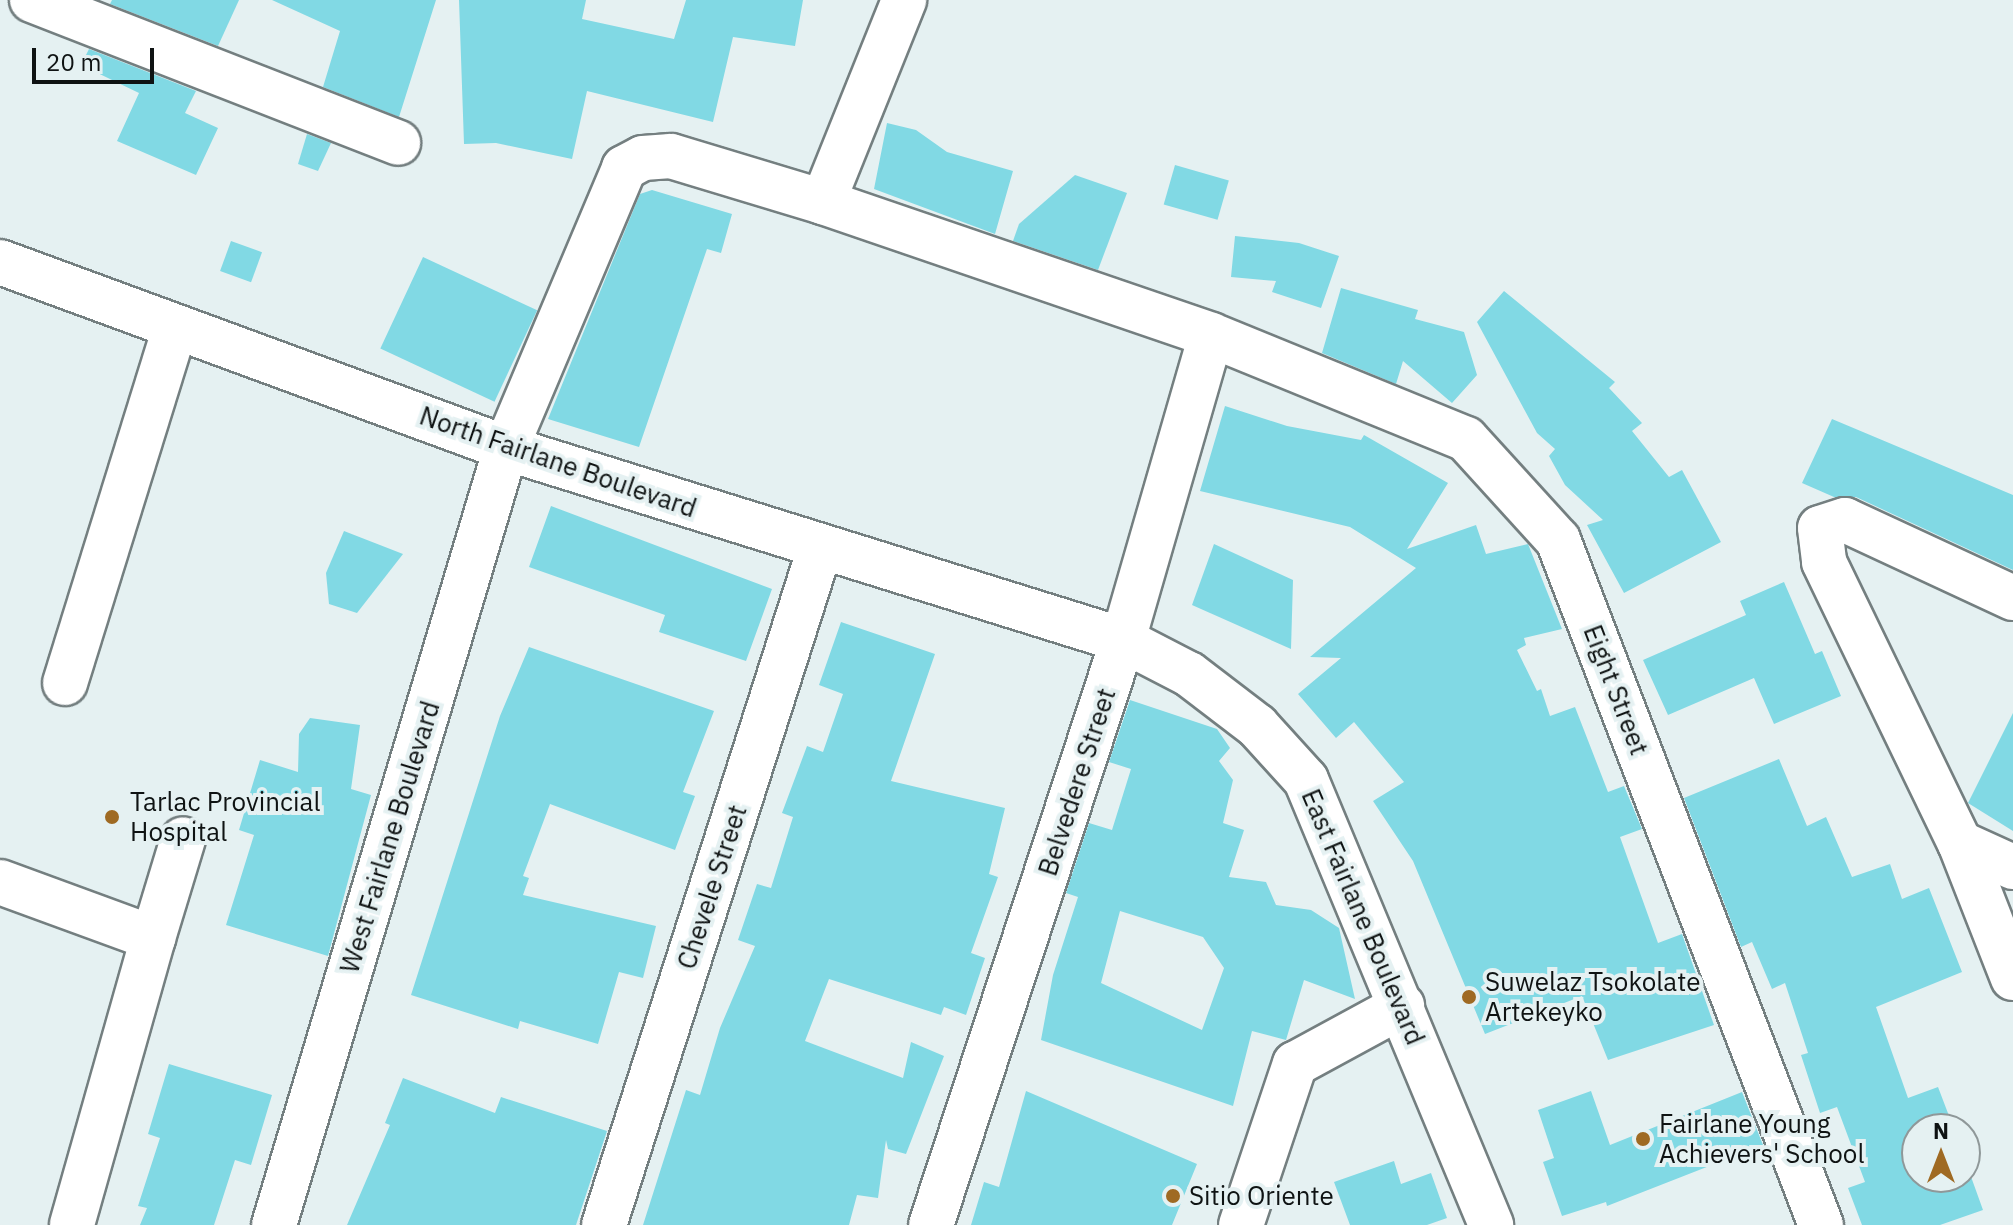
<!DOCTYPE html>
<html>
<head>
<meta charset="utf-8">
<style>
	body { margin:0 }
	#map { position:relative; width:2013px; height:1225px; overflow:hidden; background:#e5f1f2; font-family:"IBM Plex Sans",sans-serif }
	div>[style] { position:absolute }
	[style*='--x'] { left:calc(var(--x)*1px); top:calc(var(--y)*1px); width:calc(var(--w)*1px); rotate:calc(var(--a)*1deg) }
	.building>* { inset:0; background:#81d9e4; transform-origin:0 0 }
	.roads { filter:drop-shadow(2px 0 #747f80) drop-shadow(-2px 0 #747f80) drop-shadow(0 2px #747f80) drop-shadow(0 -2px #747f80) }
	.minor>* { height:44px; margin:-22px; padding:0 22px; transform-origin:22px; border-radius:22px; background:#fff }
	.dots>* { width:22px; height:22px; translate:-50% -50%; box-sizing:border-box; border:4px solid #e5f1f2; border-radius:50% }
	span { translate:-50% -50%; white-space:nowrap; text-align:center; line-height:1.15; -webkit-text-stroke:8px #e5f1f2; paint-order:stroke }
	.street-label { font-size:26px; color:#0f1313 }
	.poi-label { font-size:26px; color:#0f1313 }
	.left { translate:0 -50%; text-align:left }
	.north { position:absolute; left:1901px; top:1113px; width:80px; height:80px; box-sizing:border-box; background:#e5f1f2; border:2px solid #8f9899; border-radius:50%; rotate:0deg; font-size:22px; font-weight:700; line-height:32px; text-align:center; color:#0f1313 }
	.north::after { content:''; display:block; margin:auto; width:28px; height:36px; background:#9f6a23; clip-path:polygon(50% 0,100% 100%,50% 72%,0 100%) }
	.scale { position:absolute; left:32px; top:48px; width:122px; height:36px; box-sizing:border-box; border:4px solid #0f1313; border-top:0; padding-left:10px; font-size:24px; line-height:28px; white-space:nowrap; color:#0f1313; -webkit-text-stroke:6px #e5f1f2; paint-order:stroke }
</style>
</head>
<body>
<div id="map">
	<div class="building">
		<i style="clip-path:polygon(112px 0,239px 0,218px 46px,110px 4px)"></i>
		<i style="clip-path:polygon(272px 0,436px 0,399px 117px,323px 87px,340px 31px)"></i>
		<i style="clip-path:polygon(459px 0,586px 0,582px 19px,674px 39px,686px 0,803px 0,795px 46px,733px 37px,713px 122px,587px 91px,572px 159px,496px 143px,464px 144px)"></i>
		<i style="clip-path:polygon(89px 49px,196px 91px,185px 113px,218px 128px,196px 175px,117px 141px,139px 93px,81px 65px)"></i>
		<i style="clip-path:polygon(887px 123px,916px 130px,947px 152px,1013px 171px,995px 234px,874px 189px)"></i>
		<i style="clip-path:polygon(307px 134px,331px 143px,318px 171px,298px 164px)"></i>
		<i style="left:1175px;top:165px;width:56px;height:41px;rotate:16deg"></i>
		<i style="clip-path:polygon(1075px 175px,1127px 193px,1098px 270px,1013px 241px,1019px 224px)"></i>
		<i style="clip-path:polygon(652px 190px,732px 214px,721px 253px,707px 249px,639px 447px,548px 419px,640px 194px)"></i>
		<i style="clip-path:polygon(1235px 236px,1299px 243px,1339px 256px,1321px 308px,1272px 292px,1276px 281px,1231px 277px)"></i>
		<i style="left:231px;top:241px;width:33px;height:32px;rotate:20deg"></i>
		<i style="left:423px;top:257px;width:126px;height:101px;rotate:25deg"></i>
		<i style="clip-path:polygon(1341px 288px,1418px 310px,1415px 319px,1464px 332px,1477px 375px,1452px 403px,1403px 361px,1396px 384px,1322px 353px)"></i>
		<i style="clip-path:polygon(1504px 291px,1615px 382px,1609px 388px,1642px 423px,1632px 431px,1669px 477px,1682px 470px,1721px 542px,1624px 593px,1587px 525px,1603px 520px,1565px 485px,1549px 456px,1555px 449px,1537px 433px,1477px 322px)"></i>
		<i style="clip-path:polygon(1225px 406px,1287px 426px,1361px 440px,1364px 435px,1448px 483px,1407px 549px,1476px 525px,1486px 554px,1528px 544px,1562px 629px,1524px 638px,1526px 645px,1517px 650px,1537px 691px,1541px 689px,1550px 716px,1575px 707px,1608px 792px,1624px 786px,1642px 829px,1620px 837px,1658px 943px,1682px 934px,1714px 1025px,1608px 1060px,1582px 996px,1485px 1034px,1413px 861px,1373px 801px,1404px 782px,1354px 722px,1336px 738px,1298px 694px,1341px 658px,1310px 657px,1416px 568px,1350px 527px,1200px 491px)"></i>
		<i style="clip-path:polygon(1832px 419px,2013px 495px,2013px 570px,1856px 497px,1834px 497px,1802px 483px)"></i>
		<i style="clip-path:polygon(551px 506px,772px 589px,746px 661px,659px 632px,665px 615px,529px 567px)"></i>
		<i style="clip-path:polygon(344px 531px,403px 554px,357px 613px,329px 604px,326px 573px)"></i>
		<i style="clip-path:polygon(1214px 544px,1293px 580px,1291px 649px,1192px 605px)"></i>
		<i style="clip-path:polygon(1784px 582px,1815px 654px,1822px 651px,1841px 696px,1774px 724px,1754px 678px,1668px 715px,1643px 660px,1746px 615px,1740px 601px)"></i>
		<i style="clip-path:polygon(841px 622px,935px 654px,891px 781px,1005px 808px,989px 874px,998px 877px,971px 953px,985px 958px,966px 1015px,944px 1007px,941px 1015px,829px 979px,805px 1041px,903px 1078px,911px 1042px,944px 1056px,906px 1154px,888px 1149px,886px 1140px,878px 1198px,857px 1195px,849px 1225px,643px 1225px,686px 1090px,700px 1095px,720px 1028px,755px 946px,738px 940px,757px 884px,771px 888px,793px 817px,782px 813px,807px 746px,823px 752px,843px 694px,819px 685px)"></i>
		<i style="clip-path:polygon(529px 647px,714px 711px,683px 792px,695px 796px,675px 850px,550px 804px,523px 876px,529px 878px,523px 895px,656px 926px,643px 978px,619px 972px,598px 1044px,520px 1021px,518px 1029px,411px 995px,500px 716px)"></i>
		<i style="clip-path:polygon(evenodd,1130px 700px,1217px 729px,1230px 748px,1219px 761px,1233px 780px,1223px 823px,1244px 830px,1229px 877px,1266px 882px,1276px 905px,1311px 910px,1339px 928px,1355px 999px,1304px 980px,1286px 1040px,1252px 1031px,1233px 1106px,1041px 1040px,1053px 975px,1078px 897px,1066px 893px,1089px 823px,1112px 830px,1131px 769px,1109px 762px,1130px 700px,1120px 911px,1203px 937px,1224px 968px,1202px 1030px,1101px 983px,1120px 911px)"></i>
		<i style="clip-path:polygon(2013px 713px,2013px 831px,1968px 803px)"></i>
		<i style="clip-path:polygon(310px 718px,360px 725px,351px 789px,371px 795px,328px 956px,226px 925px,254px 835px,239px 830px,260px 760px,298px 772px,299px 734px)"></i>
		<i style="clip-path:polygon(1779px 759px,1807px 826px,1826px 817px,1852px 877px,1890px 864px,1902px 899px,1929px 888px,1962px 972px,1876px 1007px,1908px 1098px,1938px 1087px,1954px 1129px,1917px 1129px,1917px 1177px,1965px 1177px,1965px 1160px,1983px 1210px,1940px 1225px,1862px 1225px,1848px 1188px,1865px 1182px,1837px 1107px,1820px 1113px,1801px 1055px,1808px 1053px,1785px 983px,1772px 989px,1752px 942px,1741px 947px,1684px 798px)"></i>
		<i style="clip-path:polygon(169px 1064px,272px 1095px,251px 1165px,235px 1160px,214px 1225px,140px 1225px,147px 1208px,138px 1206px,160px 1138px,148px 1134px)"></i>
		<i style="clip-path:polygon(403px 1078px,495px 1113px,501px 1097px,607px 1131px,576px 1225px,347px 1225px,390px 1125px,385px 1123px)"></i>
		<i style="clip-path:polygon(1026px 1091px,1197px 1164px,1172px 1225px,971px 1225px,984px 1182px,999px 1187px)"></i>
		<i style="clip-path:polygon(1591px 1091px,1610px 1145px,1742px 1092px,1763px 1145px,1607px 1206px,1606px 1202px,1562px 1216px,1543px 1162px,1554px 1158px,1538px 1110px)"></i>
		<i style="clip-path:polygon(1394px 1161px,1401px 1184px,1431px 1173px,1447px 1218px,1427px 1225px,1350px 1225px,1334px 1182px)"></i>
	</div>
	<div class="roads">
		<div class="minor">
			<i style="--x:32;--y:0;--w:393;--a:21.3"></i>
			<i style="--x:823;--y:202;--w:218;--a:-68.1"></i>
			<i style="--x:0;--y:262;--w:539;--a:20.18"></i>
			<i style="--x:506;--y:448;--w:646;--a:17.29"></i>
			<i style="--x:1123;--y:640;--w:74;--a:27.3"></i>
			<i style="--x:1189;--y:674;--w:86;--a:37.4"></i>
			<i style="--x:1257;--y:726;--w:73;--a:47.8"></i>
			<i style="--x:1306;--y:780;--w:482;--a:67.4"></i>
			<i style="--x:2013;--y:598;--w:185;--a:-155.1"></i>
			<i style="--x:1845;--y:520;--w:26;--a:162"></i>
			<i style="--x:1820;--y:528;--w:34;--a:83"></i>
			<i style="--x:1824;--y:562;--w:312;--a:64.2"></i>
			<i style="--x:1960;--y:843;--w:145;--a:68.6"></i>
			<i style="--x:65;--y:683;--w:373;--a:-72.8"></i>
			<i style="--x:1960;--y:843;--w:58;--a:24.4"></i>
			<i style="--x:0;--y:882;--w:163;--a:20.1"></i>
			<i style="--x:153;--y:938;--w:298;--a:105.8"></i>
			<i style="--x:153;--y:938;--w:103;--a:-73.1"></i>
			<i style="--x:274;--y:1225;--w:811;--a:-73.38"></i>
			<i style="--x:506;--y:448;--w:304;--a:-67.1"></i>
			<i style="--x:624;--y:168;--w:21;--a:-28"></i>
			<i style="--x:643;--y:158;--w:28;--a:-4"></i>
			<i style="--x:671;--y:156;--w:159;--a:16.8"></i>
			<i style="--x:823;--y:202;--w:410;--a:18.9"></i>
			<i style="--x:1211;--y:335;--w:275;--a:22.2"></i>
			<i style="--x:1466;--y:439;--w:137;--a:47.7"></i>
			<i style="--x:1558;--y:540;--w:734;--a:69"></i>
			<i style="--x:604;--y:1225;--w:711;--a:-72.3"></i>
			<i style="--x:931;--y:1225;--w:616;--a:-71.83"></i>
			<i style="--x:1123;--y:640;--w:317;--a:-73.9"></i>
			<i style="--x:1241;--y:1225;--w:170;--a:-71.5"></i>
			<i style="--x:1295;--y:1064;--w:122;--a:-28.5"></i>
		</div>
	</div>
	<div class="dots">
		<i style="left:112px;top:817px;background:#9f6a23"></i>
		<i style="left:1469px;top:997px;background:#9f6a23"></i>
		<i style="left:1643px;top:1139px;background:#9f6a23"></i>
		<i style="left:1173px;top:1196px;background:#9f6a23"></i>
	</div>
	<div class="street-label">
		<span style="left:558px;top:462px;rotate:19deg">North Fairlane Boulevard</span>
		<span style="left:1616px;top:690px;rotate:69deg">Eight Street</span>
		<span style="left:1077px;top:782px;rotate:-72deg">Belvedere Street</span>
		<span style="left:390px;top:837px;rotate:-73deg">West Fairlane Boulevard</span>
		<span style="left:712px;top:887px;rotate:-72deg">Chevele Street</span>
		<span style="left:1363px;top:917px;rotate:67deg">East Fairlane Boulevard</span>
	</div>
	<div class="poi-label">
		<span class="left" style="left:130px;top:817px">Tarlac Provincial<br>Hospital</span>
		<span class="left" style="left:1485px;top:997px">Suwelaz Tsokolate<br>Artekeyko</span>
		<span class="left" style="left:1659px;top:1139px">Fairlane Young<br>Achievers' School</span>
		<span class="left" style="left:1189px;top:1196px">Sitio Oriente</span>
	</div>
	<div class="north">N</div>
	<div class="scale">20 m</div>
</div>
</body>
</html>
